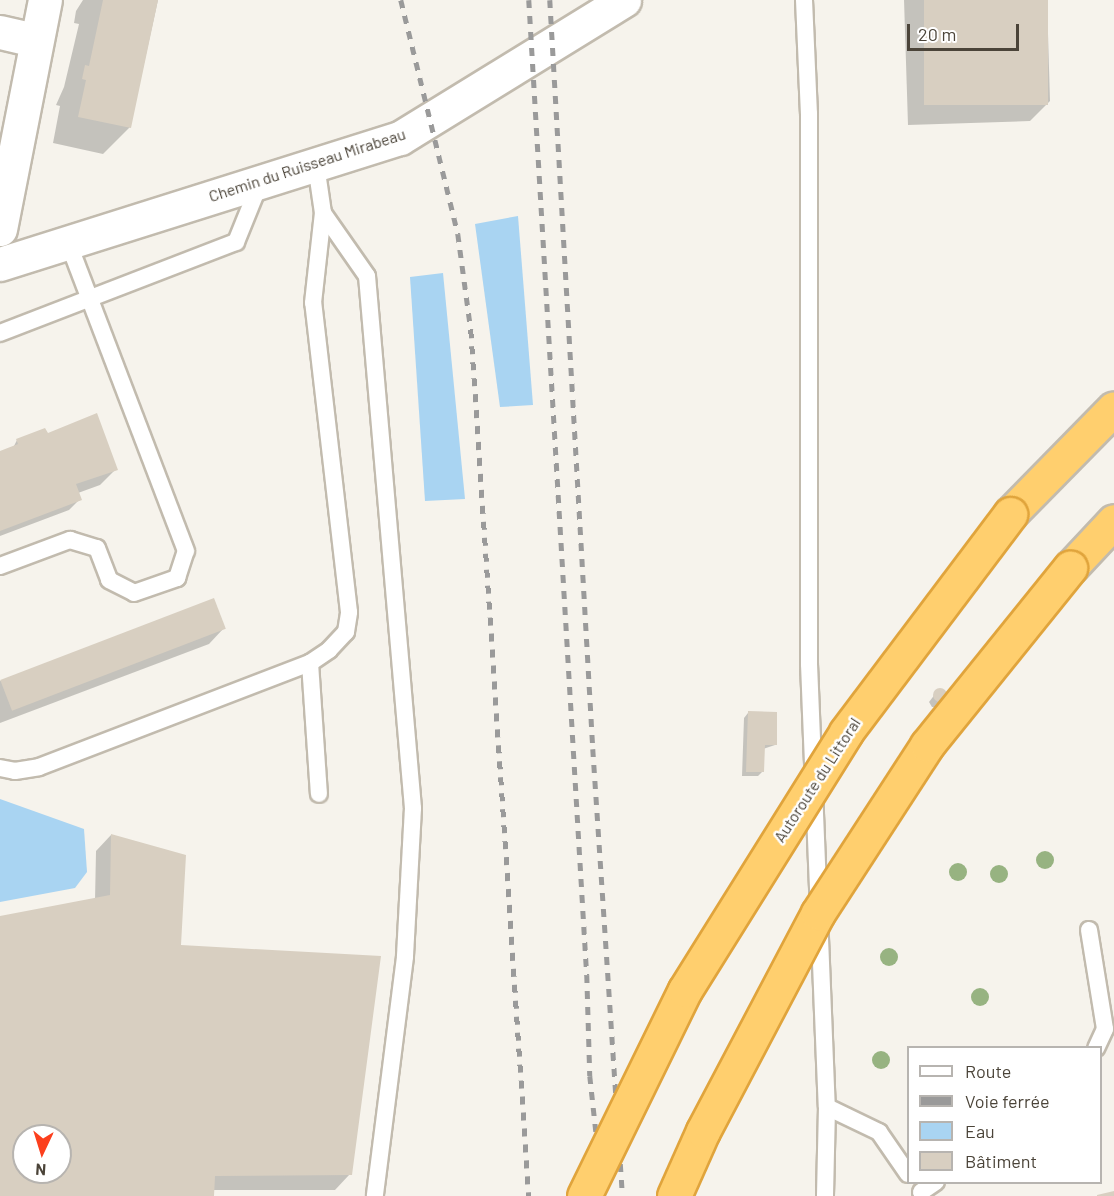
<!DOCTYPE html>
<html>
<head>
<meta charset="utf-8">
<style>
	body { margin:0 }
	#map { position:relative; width:1114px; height:1196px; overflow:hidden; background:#f6f3ec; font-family:Barlow,sans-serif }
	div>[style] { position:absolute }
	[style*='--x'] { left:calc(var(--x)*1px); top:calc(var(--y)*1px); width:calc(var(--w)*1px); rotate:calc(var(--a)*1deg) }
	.water>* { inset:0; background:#a9d4f2 }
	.shadow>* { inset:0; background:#0003 }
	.building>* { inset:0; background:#d8cfc1; transform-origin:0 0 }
	.round { border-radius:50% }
	.roads { filter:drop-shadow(2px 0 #c2bbae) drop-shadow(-2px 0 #c2bbae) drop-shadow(0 2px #c2bbae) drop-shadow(0 -2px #c2bbae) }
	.service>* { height:16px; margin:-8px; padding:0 8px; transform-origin:8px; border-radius:8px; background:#fff }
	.minor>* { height:33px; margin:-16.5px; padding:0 16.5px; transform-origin:16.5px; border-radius:16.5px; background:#fff }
	.tertiary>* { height:33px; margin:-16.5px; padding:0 16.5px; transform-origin:16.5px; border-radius:16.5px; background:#fff }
	.motorway>* { height:33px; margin:-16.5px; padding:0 16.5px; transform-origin:16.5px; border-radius:16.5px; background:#ffcf6e }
	.rail>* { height:4.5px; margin-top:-2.25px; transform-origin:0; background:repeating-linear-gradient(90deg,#9a9a9a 0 8px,transparent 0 16px) }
	.bridges { filter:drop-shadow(2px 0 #e0a43c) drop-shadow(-2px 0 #e0a43c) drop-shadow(0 2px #e0a43c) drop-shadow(0 -2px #e0a43c) }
	.motorway-bridge>* { height:33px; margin:-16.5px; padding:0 16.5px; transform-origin:16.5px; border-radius:16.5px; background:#ffcf6e }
	.trees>* { width:18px; height:18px; margin:-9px; border-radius:50%; background:#97b381 }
	span { translate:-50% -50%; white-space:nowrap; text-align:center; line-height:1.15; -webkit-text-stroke:5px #fff; paint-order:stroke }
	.street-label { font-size:16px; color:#4b4439 }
	.legend { position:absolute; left:907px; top:1046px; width:195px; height:138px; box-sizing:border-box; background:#fff; border:2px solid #b7b4b0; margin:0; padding:8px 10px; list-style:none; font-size:18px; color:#4b4439 }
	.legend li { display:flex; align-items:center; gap:12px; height:30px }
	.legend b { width:30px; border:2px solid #b7b4b0 }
	.north { position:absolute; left:12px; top:1124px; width:60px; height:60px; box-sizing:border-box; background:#fff; border:2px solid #b7b4b0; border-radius:50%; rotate:184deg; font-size:16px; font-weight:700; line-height:24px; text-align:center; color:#4b4439 }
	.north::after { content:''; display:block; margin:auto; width:21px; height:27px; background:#fc3f1d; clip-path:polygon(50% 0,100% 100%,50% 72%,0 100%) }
	.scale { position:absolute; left:907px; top:24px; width:112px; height:27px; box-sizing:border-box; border:3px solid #4b4439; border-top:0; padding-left:8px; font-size:18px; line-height:21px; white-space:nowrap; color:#4b4439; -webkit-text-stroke:4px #fff; paint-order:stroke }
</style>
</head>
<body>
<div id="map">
	<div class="water">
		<i style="clip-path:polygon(518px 216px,533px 405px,500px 407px,475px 224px)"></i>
		<i style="clip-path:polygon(443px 273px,465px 499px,425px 501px,410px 277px)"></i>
		<i style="clip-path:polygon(0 799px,84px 829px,87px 872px,75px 888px,0 902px)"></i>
	</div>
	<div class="shadow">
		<i style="clip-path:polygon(83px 0,158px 0,130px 127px,103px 154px,53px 143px,60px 106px,56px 105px,64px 87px,79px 24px,74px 23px,76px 11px)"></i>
		<i style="clip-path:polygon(904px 0,1047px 0,1050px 101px,1030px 121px,908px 125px)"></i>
		<i style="clip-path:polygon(47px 434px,116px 469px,100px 485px,78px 493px,80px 499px,69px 510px,0 536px,0 453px,13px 448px,17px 440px)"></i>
		<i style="clip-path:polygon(224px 628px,209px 644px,0 723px,0 681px)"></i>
		<i style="clip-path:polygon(939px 689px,946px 693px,937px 707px,932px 707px,929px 702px)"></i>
		<i style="clip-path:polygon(748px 713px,775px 745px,763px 749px,763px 771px,758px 776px,742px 776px,744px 718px)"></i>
		<i style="clip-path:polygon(evenodd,111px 835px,179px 946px,350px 1174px,335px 1190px,213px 1190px,213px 1196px,0 1196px,0 918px,95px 900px,96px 851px,111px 835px,24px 1136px,60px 1136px,60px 1172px,24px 1172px,24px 1136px)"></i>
	</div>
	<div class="building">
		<i style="clip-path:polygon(103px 0,158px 0,131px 128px,78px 117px,86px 80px,82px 79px,85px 65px,89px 66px)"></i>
		<i style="left:924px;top:0;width:124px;height:105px"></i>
		<i style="clip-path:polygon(97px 413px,118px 470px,76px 484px,82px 500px,0 531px,0 451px,18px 444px,16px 439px,45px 428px,48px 433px)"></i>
		<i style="left:214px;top:598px;width:33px;height:229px;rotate:69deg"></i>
		<i class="round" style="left:933px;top:688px;width:14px;height:14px"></i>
		<i style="clip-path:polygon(748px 711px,777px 712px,777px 745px,765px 745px,764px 772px,746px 772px)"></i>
		<i style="clip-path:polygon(evenodd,111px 834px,186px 855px,181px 945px,381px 956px,352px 1175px,215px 1176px,214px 1196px,0 1196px,0 916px,110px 895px,111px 834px,24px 1136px,60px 1136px,60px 1172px,24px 1172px,24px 1136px)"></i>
		<i style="clip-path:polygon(1114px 1191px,1114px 1196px,1097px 1196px,1097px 1195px)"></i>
	</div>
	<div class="roads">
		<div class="service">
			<i style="--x:804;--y:0;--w:114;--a:87.5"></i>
			<i style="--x:809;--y:114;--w:550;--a:90"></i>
			<i style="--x:809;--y:664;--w:443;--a:87.7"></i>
			<i style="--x:827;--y:1107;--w:89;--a:91.3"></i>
			<i style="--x:316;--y:165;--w:49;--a:81.7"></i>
			<i style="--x:323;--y:213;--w:77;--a:55.1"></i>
			<i style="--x:367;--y:276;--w:534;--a:85.06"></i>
			<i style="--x:413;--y:808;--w:149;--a:93.1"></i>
			<i style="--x:405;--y:957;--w:241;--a:97.2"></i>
			<i style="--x:0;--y:333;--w:253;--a:-21.1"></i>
			<i style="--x:236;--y:242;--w:64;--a:-67.9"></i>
			<i style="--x:0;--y:566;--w:75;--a:-20.4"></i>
			<i style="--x:70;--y:540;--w:28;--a:17"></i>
			<i style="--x:97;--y:548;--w:34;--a:69"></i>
			<i style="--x:109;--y:580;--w:28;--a:27"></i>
			<i style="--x:134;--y:593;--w:46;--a:-19.2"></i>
			<i style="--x:177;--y:578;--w:28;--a:-72"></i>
			<i style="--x:186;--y:551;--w:333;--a:-110.9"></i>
			<i style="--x:310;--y:663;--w:131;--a:86.1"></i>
			<i style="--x:0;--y:768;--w:15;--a:11"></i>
			<i style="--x:15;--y:771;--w:24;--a:-9"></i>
			<i style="--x:39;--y:767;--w:290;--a:-21"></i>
			<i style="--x:310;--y:663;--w:23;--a:-34"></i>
			<i style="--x:329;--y:650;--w:25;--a:-47"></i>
			<i style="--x:346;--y:632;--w:20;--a:-81"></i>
			<i style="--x:349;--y:612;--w:311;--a:-96.6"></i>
			<i style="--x:313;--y:303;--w:91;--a:-83.7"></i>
			<i style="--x:1089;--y:930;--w:100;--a:80.8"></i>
			<i style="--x:1105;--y:1029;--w:21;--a:115"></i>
			<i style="--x:827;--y:1107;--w:58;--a:25.7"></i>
			<i style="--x:879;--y:1132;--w:51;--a:55.4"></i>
			<i style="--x:921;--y:1192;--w:18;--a:-34"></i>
		</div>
		<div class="minor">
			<i style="--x:0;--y:32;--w:37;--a:13"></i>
			<i style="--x:0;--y:229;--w:233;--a:-78.9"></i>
		</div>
		<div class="tertiary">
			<i style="--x:0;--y:264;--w:419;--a:-17.5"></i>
			<i style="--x:400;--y:138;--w:263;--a:-31.6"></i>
		</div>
		<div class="motorway">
			<i style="--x:1010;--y:514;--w:148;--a:-45.5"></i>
			<i style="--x:1070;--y:568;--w:64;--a:-46.9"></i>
		</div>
	</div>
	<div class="rail">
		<i style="--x:401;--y:0;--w:241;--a:76.3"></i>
		<i style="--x:458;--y:234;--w:97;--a:82.3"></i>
		<i style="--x:471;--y:330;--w:868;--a:86.17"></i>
		<i style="--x:529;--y:0;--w:977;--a:86.6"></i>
		<i style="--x:587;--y:975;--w:101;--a:88.3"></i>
		<i style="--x:590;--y:1076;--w:121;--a:83.8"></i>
		<i style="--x:550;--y:0;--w:750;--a:86.71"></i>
		<i style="--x:593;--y:749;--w:448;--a:86.2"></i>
	</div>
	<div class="bridges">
		<div class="motorway-bridge">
			<i style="--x:584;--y:1196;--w:229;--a:-63.9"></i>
			<i style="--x:685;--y:990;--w:304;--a:-58"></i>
			<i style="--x:846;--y:732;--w:273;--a:-53"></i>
			<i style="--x:674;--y:1196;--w:71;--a:-66"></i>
			<i style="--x:703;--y:1131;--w:246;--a:-62.2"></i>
			<i style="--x:818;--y:913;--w:200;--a:-57"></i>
			<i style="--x:927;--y:745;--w:228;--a:-51.1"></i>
		</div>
	</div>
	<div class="trees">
		<i style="left:1045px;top:860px"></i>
		<i style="left:958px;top:872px"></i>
		<i style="left:999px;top:874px"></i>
		<i style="left:889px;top:957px"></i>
		<i style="left:980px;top:997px"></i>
		<i style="left:881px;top:1060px"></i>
	</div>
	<div class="street-label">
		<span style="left:307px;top:165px;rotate:-18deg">Chemin du Ruisseau Mirabeau</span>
		<span style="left:817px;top:780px;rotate:-57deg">Autoroute du Littoral</span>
	</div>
	<ul class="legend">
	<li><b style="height:8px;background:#fff"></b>Route</li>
	<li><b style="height:8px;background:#9a9a9a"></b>Voie ferrée</li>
	<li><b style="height:16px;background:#a9d4f2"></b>Eau</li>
	<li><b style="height:16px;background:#d8cfc1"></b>Bâtiment</li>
	</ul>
	<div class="north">N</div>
	<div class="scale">20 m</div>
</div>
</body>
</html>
